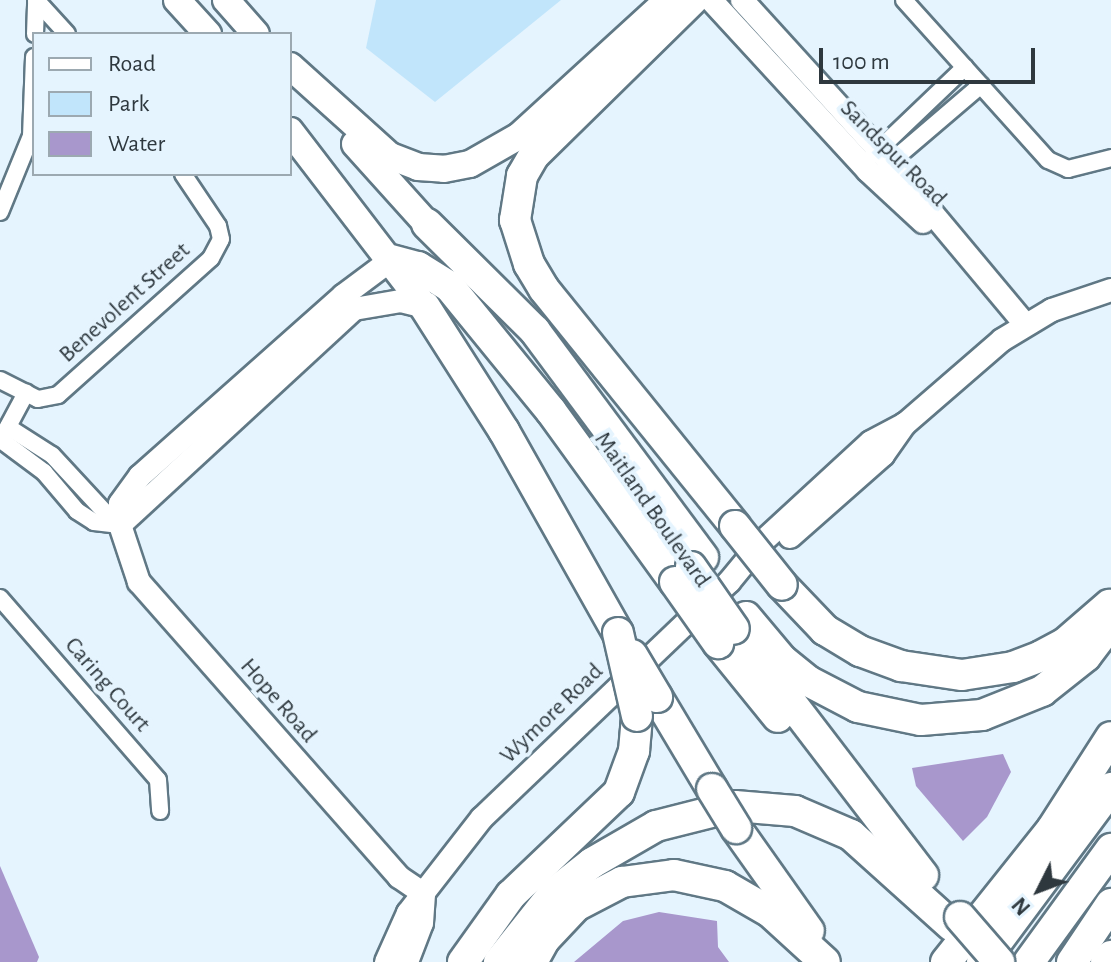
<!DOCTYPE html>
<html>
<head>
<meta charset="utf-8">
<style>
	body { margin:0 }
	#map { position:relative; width:1111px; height:962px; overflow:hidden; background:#e5f4fe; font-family:"Alegreya Sans",sans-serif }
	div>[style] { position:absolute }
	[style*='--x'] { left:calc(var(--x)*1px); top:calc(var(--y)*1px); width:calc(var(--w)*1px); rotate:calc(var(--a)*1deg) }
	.green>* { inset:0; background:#c1e5fb }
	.water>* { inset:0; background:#a897cc }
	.roads { filter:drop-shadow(2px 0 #607885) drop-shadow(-2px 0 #607885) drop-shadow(0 2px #607885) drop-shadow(0 -2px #607885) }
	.minor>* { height:16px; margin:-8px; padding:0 8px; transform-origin:8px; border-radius:8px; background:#fff }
	.secondary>* { height:22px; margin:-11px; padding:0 11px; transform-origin:11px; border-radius:11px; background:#fff }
	.primary>* { height:26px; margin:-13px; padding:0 13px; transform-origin:13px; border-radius:13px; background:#fff }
	.motorway>* { height:30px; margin:-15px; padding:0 15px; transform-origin:15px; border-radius:15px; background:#fff }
	.bridges { filter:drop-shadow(2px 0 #607885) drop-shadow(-2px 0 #607885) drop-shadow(0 2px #607885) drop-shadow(0 -2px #607885) }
	.motorway-bridge>* { height:30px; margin:-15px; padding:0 15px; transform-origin:15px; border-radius:15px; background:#fff }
	span { translate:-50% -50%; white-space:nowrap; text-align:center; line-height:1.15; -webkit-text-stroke:8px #e5f4fe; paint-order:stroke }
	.street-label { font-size:24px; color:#2e383e }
	.legend { position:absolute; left:32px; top:32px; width:260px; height:144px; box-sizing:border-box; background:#e5f4fe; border:2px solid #9ca9b1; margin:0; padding:10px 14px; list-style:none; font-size:24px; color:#2e383e }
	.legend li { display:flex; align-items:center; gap:16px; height:40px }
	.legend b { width:40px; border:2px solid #9ca9b1 }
	.north { position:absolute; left:999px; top:850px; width:80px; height:80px; -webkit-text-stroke:6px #e5f4fe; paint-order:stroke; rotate:228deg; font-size:22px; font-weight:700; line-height:32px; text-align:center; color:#2e383e }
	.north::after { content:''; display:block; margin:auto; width:28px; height:36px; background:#2e383e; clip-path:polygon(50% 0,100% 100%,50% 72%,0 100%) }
	.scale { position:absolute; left:819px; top:48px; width:216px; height:36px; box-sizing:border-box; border:4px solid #2e383e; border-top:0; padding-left:10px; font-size:24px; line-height:28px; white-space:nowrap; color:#2e383e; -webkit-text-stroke:6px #e5f4fe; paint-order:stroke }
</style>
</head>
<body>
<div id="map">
	<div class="green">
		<i style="clip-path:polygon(376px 0,561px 0,435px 102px,366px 48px)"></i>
	</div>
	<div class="water">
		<i style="clip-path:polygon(1003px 754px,1011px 772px,987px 817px,963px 841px,916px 786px,912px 768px)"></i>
		<i style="clip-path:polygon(0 866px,39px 957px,37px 962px,0 962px)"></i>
		<i style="clip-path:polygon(659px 912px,717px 921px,718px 947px,729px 962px,574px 962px,623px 921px)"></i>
	</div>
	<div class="roads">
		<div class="minor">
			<i style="--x:36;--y:0;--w:46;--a:47.6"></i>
			<i style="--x:904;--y:0;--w:215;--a:48"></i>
			<i style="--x:1048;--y:160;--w:22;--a:24"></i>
			<i style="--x:1068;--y:169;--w:44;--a:-14.3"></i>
			<i style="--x:35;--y:34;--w:34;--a:-88"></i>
			<i style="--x:873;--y:155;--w:127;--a:-43.7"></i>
			<i style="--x:885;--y:167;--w:126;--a:-40.5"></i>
			<i style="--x:0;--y:212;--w:82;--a:-67.8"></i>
			<i style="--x:31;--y:136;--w:79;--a:-87.8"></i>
			<i style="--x:0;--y:380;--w:42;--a:26.6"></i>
			<i style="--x:38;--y:399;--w:20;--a:-11"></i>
			<i style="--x:58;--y:395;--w:205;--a:-41.8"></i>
			<i style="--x:211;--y:258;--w:21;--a:-62"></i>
			<i style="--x:221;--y:239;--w:13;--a:-103"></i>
			<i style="--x:218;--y:226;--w:63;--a:-123.9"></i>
			<i style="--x:8;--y:427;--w:52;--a:32.5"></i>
			<i style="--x:52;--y:455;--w:93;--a:47.2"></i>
			<i style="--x:4;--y:434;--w:47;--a:-61.8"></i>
			<i style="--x:1;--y:440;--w:54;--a:36.7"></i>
			<i style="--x:44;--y:472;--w:51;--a:49.8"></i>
			<i style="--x:77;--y:511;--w:20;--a:33"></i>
			<i style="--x:94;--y:522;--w:26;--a:7"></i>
			<i style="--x:0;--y:598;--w:241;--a:49"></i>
			<i style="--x:158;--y:780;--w:31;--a:86"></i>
		</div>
		<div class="secondary">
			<i style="--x:711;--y:0;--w:232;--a:47.4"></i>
			<i style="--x:868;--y:171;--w:75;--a:42.8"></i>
			<i style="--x:742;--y:0;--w:223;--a:47.7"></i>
			<i style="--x:892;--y:165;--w:206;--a:50.1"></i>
			<i style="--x:391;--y:260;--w:59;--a:143.3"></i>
			<i style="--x:344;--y:295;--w:273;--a:138.4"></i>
			<i style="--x:140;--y:476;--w:34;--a:126"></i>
			<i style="--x:120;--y:504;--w:21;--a:90"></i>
			<i style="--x:120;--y:525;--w:60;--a:71.6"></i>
			<i style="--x:139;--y:582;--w:393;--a:48.6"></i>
			<i style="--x:399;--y:877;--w:30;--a:34"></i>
			<i style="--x:120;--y:525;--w:318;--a:-42.7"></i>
			<i style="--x:354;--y:309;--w:48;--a:-9.7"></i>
			<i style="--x:401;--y:301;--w:25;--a:14"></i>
			<i style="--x:790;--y:537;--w:124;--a:-41.4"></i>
			<i style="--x:883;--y:455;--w:38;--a:-55"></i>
			<i style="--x:905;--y:424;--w:128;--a:-40.9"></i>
			<i style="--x:1002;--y:340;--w:58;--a:-31"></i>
			<i style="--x:1052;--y:310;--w:62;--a:-18.7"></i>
			<i style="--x:386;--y:962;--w:54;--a:-65.8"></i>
			<i style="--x:408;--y:913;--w:120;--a:-52.1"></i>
			<i style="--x:482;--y:818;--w:342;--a:-43.7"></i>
			<i style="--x:729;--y:582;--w:50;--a:-50.6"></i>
			<i style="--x:761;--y:543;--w:149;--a:-42.6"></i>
			<i style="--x:871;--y:442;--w:38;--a:-28"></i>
			<i style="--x:407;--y:962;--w:42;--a:-69"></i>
			<i style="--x:422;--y:923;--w:29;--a:-86"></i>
		</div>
		<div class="primary">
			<i style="--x:177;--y:0;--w:46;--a:47.6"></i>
			<i style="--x:226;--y:0;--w:45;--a:48.6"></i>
			<i style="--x:290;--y:66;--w:135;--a:42"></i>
			<i style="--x:390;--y:156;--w:30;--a:21"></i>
			<i style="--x:418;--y:167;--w:26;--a:4"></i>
			<i style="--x:444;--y:169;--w:26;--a:-11"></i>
			<i style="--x:470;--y:164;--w:56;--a:-29.7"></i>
			<i style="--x:519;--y:136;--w:202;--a:-42.4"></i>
			<i style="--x:290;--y:131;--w:222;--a:52.5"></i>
			<i style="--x:355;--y:144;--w:108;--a:48"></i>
		</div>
		<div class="motorway">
			<i style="--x:692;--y:0;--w:221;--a:135.5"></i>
			<i style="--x:534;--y:155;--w:24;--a:120"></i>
			<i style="--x:522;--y:176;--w:45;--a:99"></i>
			<i style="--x:515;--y:220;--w:46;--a:72.3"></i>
			<i style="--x:529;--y:264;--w:29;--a:59"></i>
			<i style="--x:544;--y:289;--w:304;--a:51.1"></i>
			<i style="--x:427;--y:224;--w:152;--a:44.7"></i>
			<i style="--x:535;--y:331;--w:282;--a:53.4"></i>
			<i style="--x:391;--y:260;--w:28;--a:15"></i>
			<i style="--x:418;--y:267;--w:36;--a:32"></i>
			<i style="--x:449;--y:286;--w:161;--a:50.8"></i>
			<i style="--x:551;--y:411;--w:211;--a:54.1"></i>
			<i style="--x:425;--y:307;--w:147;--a:57.5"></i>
			<i style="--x:504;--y:431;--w:232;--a:60.6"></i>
			<i style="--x:782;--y:585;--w:62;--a:46.3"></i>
			<i style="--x:825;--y:630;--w:41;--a:31"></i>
			<i style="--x:860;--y:651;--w:44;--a:20.1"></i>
			<i style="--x:901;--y:666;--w:62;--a:8.4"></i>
			<i style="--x:962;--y:675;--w:52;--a:-8.9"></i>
			<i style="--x:1013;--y:667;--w:30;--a:-21"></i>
			<i style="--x:1041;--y:656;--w:26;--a:-28"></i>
			<i style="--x:1064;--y:644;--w:60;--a:-40.9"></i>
			<i style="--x:746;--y:617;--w:56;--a:50.1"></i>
			<i style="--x:782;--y:660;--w:33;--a:39"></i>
			<i style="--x:808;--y:681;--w:56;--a:27.5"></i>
			<i style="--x:858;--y:707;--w:64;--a:11.7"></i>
			<i style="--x:921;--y:720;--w:61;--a:-4.7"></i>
			<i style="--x:982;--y:715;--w:65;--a:-21.8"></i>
			<i style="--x:1042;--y:691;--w:56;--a:-38.5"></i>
			<i style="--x:1086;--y:656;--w:41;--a:-52.9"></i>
			<i style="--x:718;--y:643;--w:95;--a:51"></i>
			<i style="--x:750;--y:649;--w:285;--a:52.6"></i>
			<i style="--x:657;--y:697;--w:107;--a:59.1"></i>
			<i style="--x:736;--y:828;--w:126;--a:54.7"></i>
			<i style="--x:463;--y:962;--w:82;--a:-54.4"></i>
			<i style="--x:511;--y:895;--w:149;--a:-43.6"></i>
			<i style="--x:619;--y:792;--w:44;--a:-69.9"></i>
			<i style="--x:634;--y:751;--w:35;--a:-85"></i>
			<i style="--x:499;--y:962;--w:88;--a:-51.4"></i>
			<i style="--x:554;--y:893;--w:48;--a:-38.3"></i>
			<i style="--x:592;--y:863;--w:74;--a:-30"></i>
			<i style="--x:656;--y:826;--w:81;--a:-14.2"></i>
			<i style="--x:735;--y:806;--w:60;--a:4.8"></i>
			<i style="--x:795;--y:811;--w:61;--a:23.2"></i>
			<i style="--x:851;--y:835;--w:135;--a:42"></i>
			<i style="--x:532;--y:962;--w:26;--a:-61"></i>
			<i style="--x:545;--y:939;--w:45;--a:-46.8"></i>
			<i style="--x:576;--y:906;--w:52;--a:-27.6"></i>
			<i style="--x:622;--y:882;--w:52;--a:-7.7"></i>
			<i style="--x:674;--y:875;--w:52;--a:12.2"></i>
			<i style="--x:725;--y:886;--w:52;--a:30"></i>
			<i style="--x:770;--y:912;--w:74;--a:42.3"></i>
			<i style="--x:946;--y:962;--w:170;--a:-51.4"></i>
			<i style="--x:1052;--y:829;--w:109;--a:-57.3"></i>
			<i style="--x:982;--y:962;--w:217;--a:-53.4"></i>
			<i style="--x:1029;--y:962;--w:140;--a:-54"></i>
			<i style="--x:1072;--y:962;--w:70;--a:-56.1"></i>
			<i style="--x:1106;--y:962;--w:8;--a:-50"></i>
		</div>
	</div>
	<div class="bridges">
		<div class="motorway-bridge">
			<i style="--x:735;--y:526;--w:75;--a:51.5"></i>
			<i style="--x:691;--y:567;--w:75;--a:55.3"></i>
			<i style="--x:675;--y:582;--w:75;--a:54.8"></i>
			<i style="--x:618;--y:633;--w:85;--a:77.1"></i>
			<i style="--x:632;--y:655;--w:49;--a:59.2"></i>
			<i style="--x:712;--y:789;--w:46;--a:58.4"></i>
			<i style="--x:960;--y:917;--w:60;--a:49.1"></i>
		</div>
	</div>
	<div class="street-label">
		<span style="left:893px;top:154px;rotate:45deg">Sandspur Road</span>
		<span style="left:125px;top:303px;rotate:-42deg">Benevolent Street</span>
		<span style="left:652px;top:510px;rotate:55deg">Maitland Boulevard</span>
		<span style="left:107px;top:685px;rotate:49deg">Caring Court</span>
		<span style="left:278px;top:701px;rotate:49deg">Hope Road</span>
		<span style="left:552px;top:714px;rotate:-44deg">Wymore Road</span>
	</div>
	<ul class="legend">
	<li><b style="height:10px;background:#fff"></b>Road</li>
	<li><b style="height:22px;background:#c1e5fb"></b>Park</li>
	<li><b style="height:22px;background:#a897cc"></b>Water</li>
	</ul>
	<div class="north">N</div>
	<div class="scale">100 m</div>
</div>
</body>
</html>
